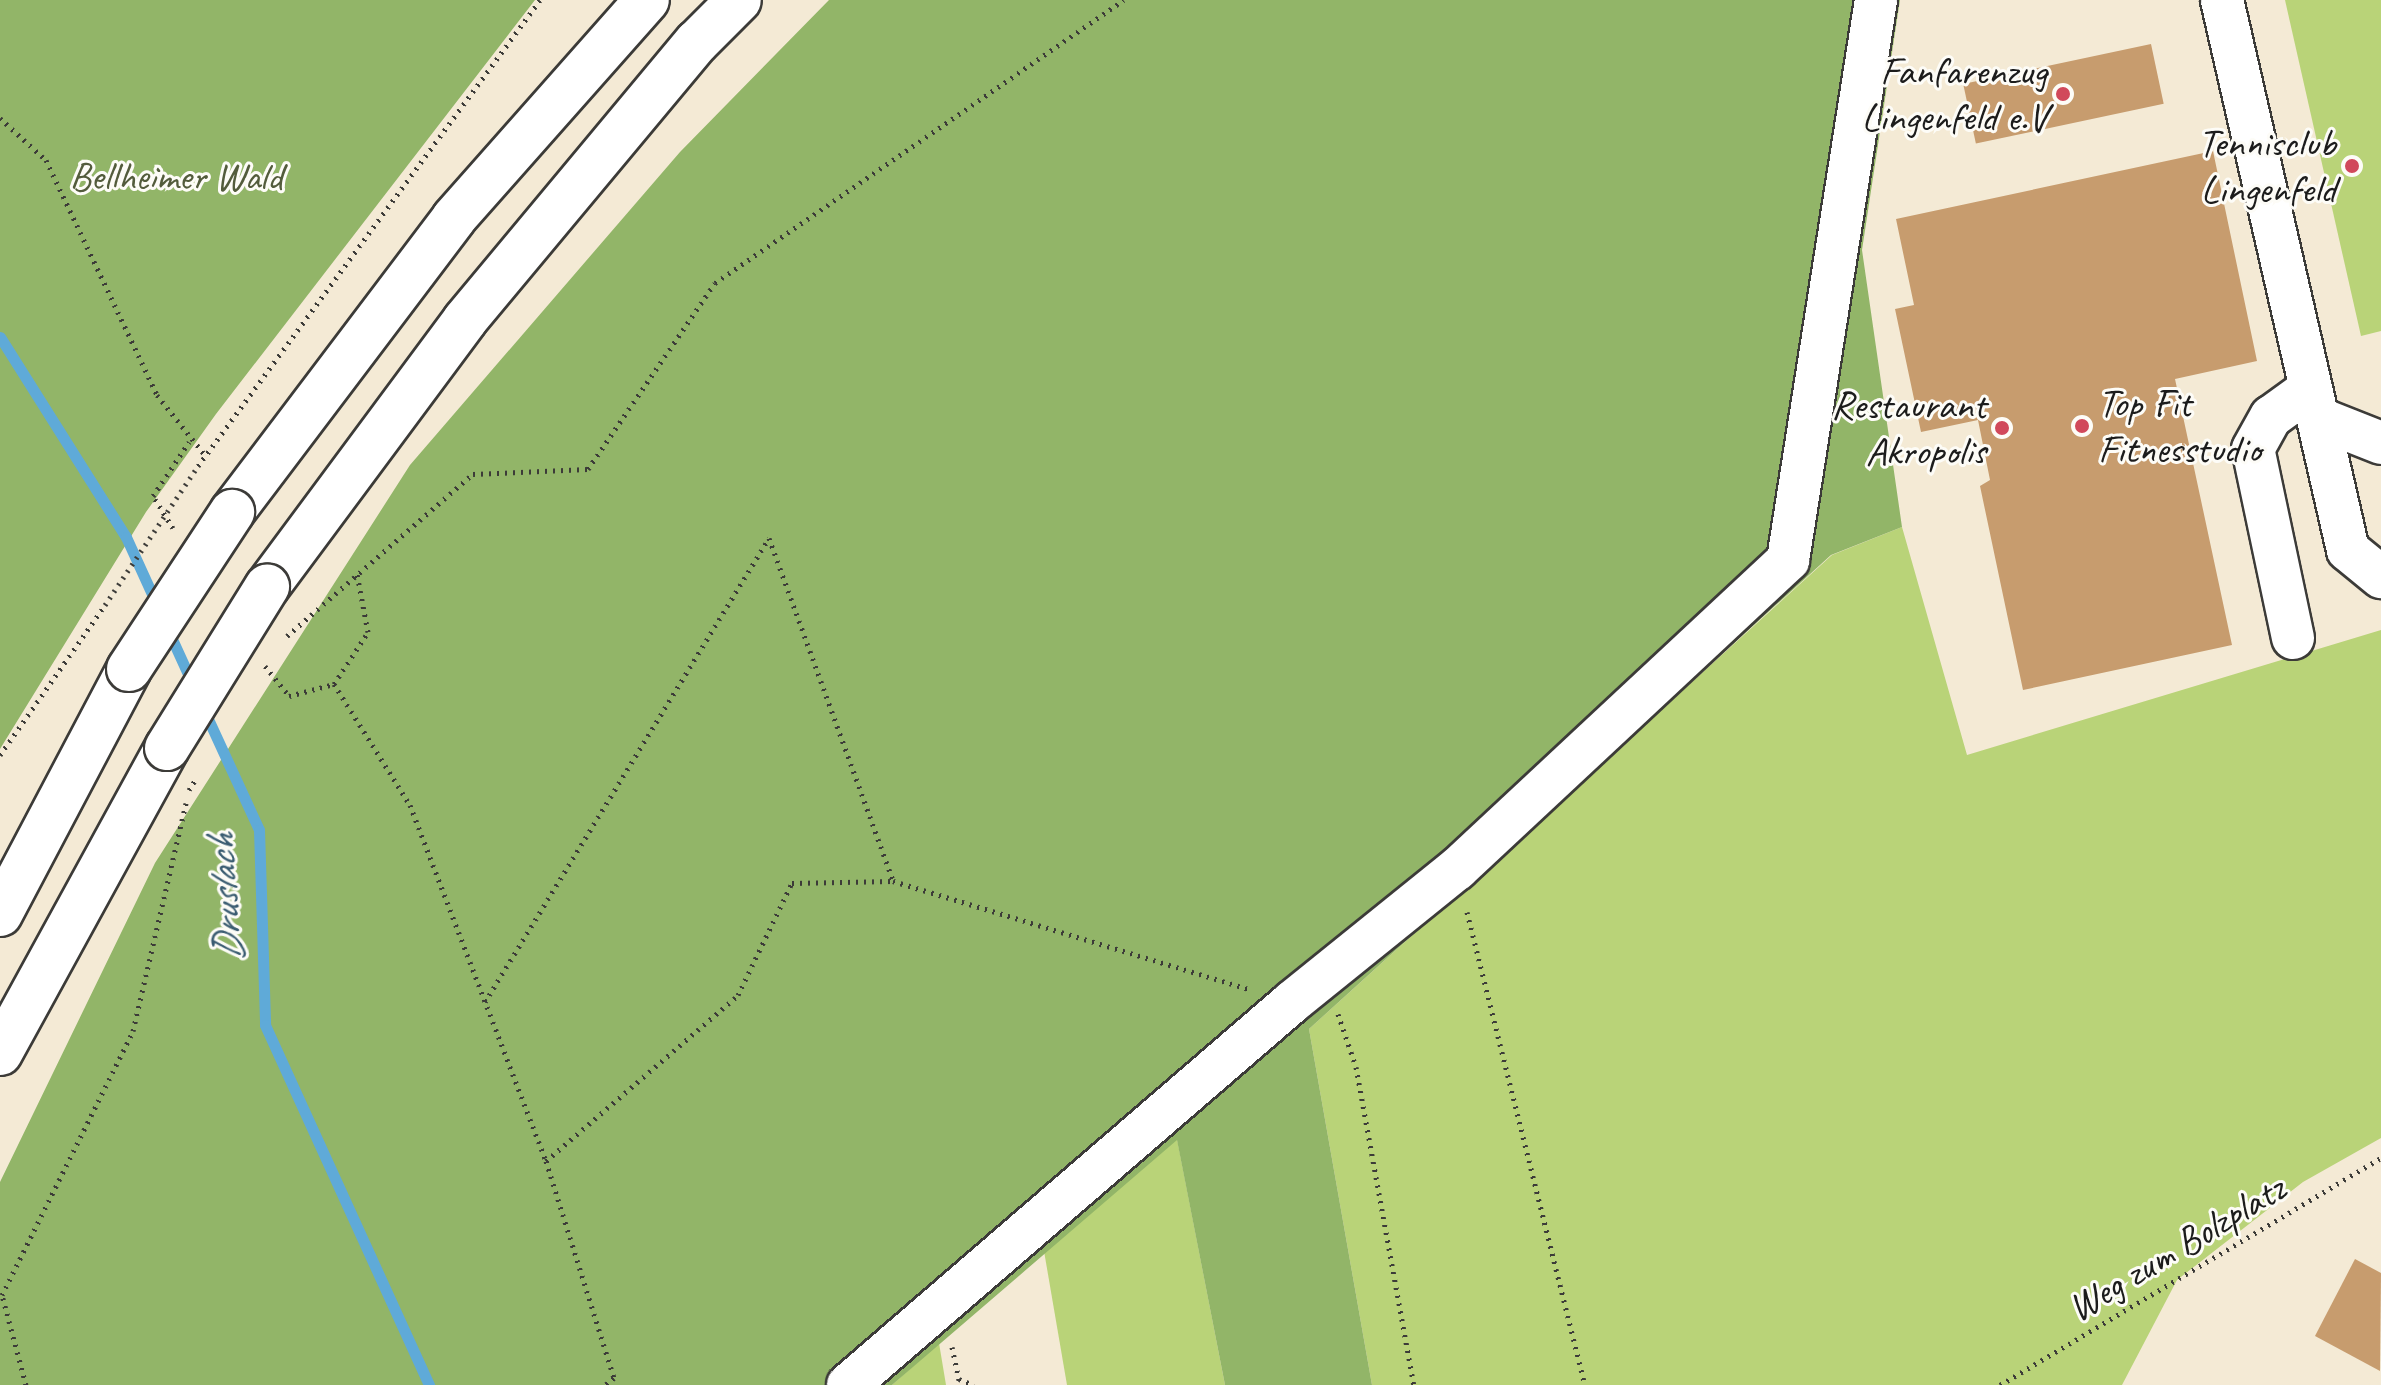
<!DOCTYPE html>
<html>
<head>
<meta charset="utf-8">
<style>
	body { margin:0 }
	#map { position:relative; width:2381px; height:1385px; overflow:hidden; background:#f4ead5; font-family:Caveat,sans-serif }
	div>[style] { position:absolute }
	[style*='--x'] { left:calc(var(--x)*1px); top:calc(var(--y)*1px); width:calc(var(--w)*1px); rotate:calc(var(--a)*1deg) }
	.green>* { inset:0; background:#b9d378 }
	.forest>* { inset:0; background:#92b568 }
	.stream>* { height:11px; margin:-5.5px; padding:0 5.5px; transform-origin:5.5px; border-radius:5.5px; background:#5faad8 }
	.building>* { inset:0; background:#c79c6e; transform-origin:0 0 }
	.path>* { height:5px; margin-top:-2.5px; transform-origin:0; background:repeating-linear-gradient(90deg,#3c3b38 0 2px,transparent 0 8px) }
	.roads { filter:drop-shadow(2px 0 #3c3b38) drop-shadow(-2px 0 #3c3b38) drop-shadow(0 2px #3c3b38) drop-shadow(0 -2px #3c3b38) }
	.minor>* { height:42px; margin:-21px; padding:0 21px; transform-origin:21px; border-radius:21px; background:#fff }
	.highway>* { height:44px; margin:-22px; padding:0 22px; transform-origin:22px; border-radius:22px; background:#fff }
	.path-bridge>* { height:5px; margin-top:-2.5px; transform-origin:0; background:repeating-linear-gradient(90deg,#3c3b38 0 2px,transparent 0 8px) }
	.bridges { filter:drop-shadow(2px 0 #3c3b38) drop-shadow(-2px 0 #3c3b38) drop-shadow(0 2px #3c3b38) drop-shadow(0 -2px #3c3b38) }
	.highway-bridge>* { height:44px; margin:-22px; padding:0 22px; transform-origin:22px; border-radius:22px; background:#fff }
	.dots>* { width:22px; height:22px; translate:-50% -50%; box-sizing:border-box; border:4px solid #fdfcf7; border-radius:50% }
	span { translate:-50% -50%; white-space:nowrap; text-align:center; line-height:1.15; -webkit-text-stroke:6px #fdfcf7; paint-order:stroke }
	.poi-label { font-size:40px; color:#1c1c1c }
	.right { translate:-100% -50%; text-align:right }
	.left { translate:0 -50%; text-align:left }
	.park-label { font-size:40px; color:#535c3c }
	.street-label { font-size:40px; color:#1c1c1c }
	.water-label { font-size:42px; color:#3a5c71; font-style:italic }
</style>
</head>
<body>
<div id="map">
	<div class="green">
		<i style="clip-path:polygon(2285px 0,2381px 0,2381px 331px,2361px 336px)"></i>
		<i style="clip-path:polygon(1902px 527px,1967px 755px,2381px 630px,2381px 1138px,2303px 1182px,2177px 1280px,2122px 1385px,1372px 1385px,1309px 1029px,1832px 555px)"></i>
		<i style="clip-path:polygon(1177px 1139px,1225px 1385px,1067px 1385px,1044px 1251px)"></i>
		<i style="clip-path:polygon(939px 1343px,946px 1385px,892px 1385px)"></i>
	</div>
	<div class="forest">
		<i style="clip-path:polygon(0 0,535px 0,216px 414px,146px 512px,0 749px)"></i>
		<i style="clip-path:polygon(829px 0,1900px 0,1862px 250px,1902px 527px,1831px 555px,1309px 1029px,1372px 1385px,1225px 1385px,1177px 1140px,892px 1385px,0 1385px,0 1182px,155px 863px,410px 465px,680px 152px)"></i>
	</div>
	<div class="stream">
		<i style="--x:0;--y:337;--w:236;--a:57.8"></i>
		<i style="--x:126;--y:537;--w:75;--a:65.5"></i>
		<i style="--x:167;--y:628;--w:63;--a:65.5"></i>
		<i style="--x:203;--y:708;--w:134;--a:65.3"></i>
		<i style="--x:259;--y:830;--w:195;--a:88.2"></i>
		<i style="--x:265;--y:1025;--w:396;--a:65.5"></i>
	</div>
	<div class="building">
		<i style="left:2151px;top:44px;width:61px;height:192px;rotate:78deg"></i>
		<i style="clip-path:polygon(2213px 151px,2257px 361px,2175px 379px,2232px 645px,2023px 690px,1980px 486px,1990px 480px,1978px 420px,1921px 432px,1895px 309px,1914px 305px,1896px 219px)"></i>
		<i style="clip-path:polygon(2355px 1259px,2381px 1273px,2380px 1371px,2315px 1336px)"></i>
	</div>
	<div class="path">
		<i style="--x:0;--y:118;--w:62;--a:42.4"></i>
		<i style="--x:46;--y:160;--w:260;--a:64.7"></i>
		<i style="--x:157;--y:395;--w:77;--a:51.3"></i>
		<i style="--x:198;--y:466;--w:578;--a:-53.72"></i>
		<i style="--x:173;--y:528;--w:38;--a:-122"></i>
		<i style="--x:153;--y:496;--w:65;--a:-56.3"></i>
		<i style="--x:287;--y:636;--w:247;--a:-41.1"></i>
		<i style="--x:473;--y:474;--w:115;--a:-2.5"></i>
		<i style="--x:588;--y:469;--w:225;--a:-55.7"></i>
		<i style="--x:715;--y:283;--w:497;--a:-34.7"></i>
		<i style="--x:265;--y:666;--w:38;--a:51"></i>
		<i style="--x:289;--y:696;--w:47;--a:-14.9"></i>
		<i style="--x:334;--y:684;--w:62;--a:-56.8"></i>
		<i style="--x:368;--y:632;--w:59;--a:-100.7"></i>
		<i style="--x:334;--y:684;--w:143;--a:57.9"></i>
		<i style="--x:410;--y:805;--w:381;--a:69.1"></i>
		<i style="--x:546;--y:1161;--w:227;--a:72.6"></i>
		<i style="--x:614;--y:1378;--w:11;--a:142"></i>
		<i style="--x:0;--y:755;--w:183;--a:-55"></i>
		<i style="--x:1467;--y:912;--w:487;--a:76"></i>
		<i style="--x:485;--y:1002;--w:544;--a:-58.53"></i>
		<i style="--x:769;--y:538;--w:365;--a:70.1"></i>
		<i style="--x:1338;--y:1014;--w:56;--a:71.2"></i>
		<i style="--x:1356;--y:1067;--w:323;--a:79.7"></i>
		<i style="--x:546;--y:1161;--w:254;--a:-40.8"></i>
		<i style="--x:738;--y:995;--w:124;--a:-64.3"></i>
		<i style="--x:792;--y:883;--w:101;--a:-1.1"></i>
		<i style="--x:893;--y:881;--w:372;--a:16.9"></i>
		<i style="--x:952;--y:1347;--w:39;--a:78"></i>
		<i style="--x:959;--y:1379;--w:16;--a:22"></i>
		<i style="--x:26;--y:1385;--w:93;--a:-104.9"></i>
		<i style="--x:2;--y:1295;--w:295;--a:-63.6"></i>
		<i style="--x:133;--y:1031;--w:234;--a:-76.9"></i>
		<i style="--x:2000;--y:1385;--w:443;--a:-30.8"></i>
	</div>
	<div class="roads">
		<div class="minor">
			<i style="--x:2222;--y:0;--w:564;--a:77.1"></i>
			<i style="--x:2348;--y:550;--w:43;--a:39.3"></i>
			<i style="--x:2318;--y:418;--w:68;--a:21.6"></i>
			<i style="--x:2293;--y:638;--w:193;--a:-101.9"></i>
			<i style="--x:2253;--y:449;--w:37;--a:-61"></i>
			<i style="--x:2271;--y:417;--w:49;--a:-35.9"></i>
			<i style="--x:848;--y:1385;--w:586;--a:-40.78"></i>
			<i style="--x:1292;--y:1002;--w:212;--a:-38.9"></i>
			<i style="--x:1457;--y:869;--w:453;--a:-43"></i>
			<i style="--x:1788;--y:560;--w:567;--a:-81.07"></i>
		</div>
		<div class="highway">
			<i style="--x:232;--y:512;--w:368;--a:-52.9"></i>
			<i style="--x:454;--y:218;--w:291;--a:-48.5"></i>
			<i style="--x:267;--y:587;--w:332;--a:-53.4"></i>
			<i style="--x:465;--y:320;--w:362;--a:-50.2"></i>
			<i style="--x:697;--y:42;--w:59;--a:-45"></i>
			<i style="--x:0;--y:914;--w:277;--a:-62.2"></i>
			<i style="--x:0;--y:1053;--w:348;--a:-61.3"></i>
		</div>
	</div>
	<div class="path-bridge">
		<i style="--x:105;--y:605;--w:167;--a:-56.2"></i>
		<i style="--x:189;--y:790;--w:15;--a:-58"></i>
	</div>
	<div class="bridges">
		<div class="highway-bridge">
			<i style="--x:129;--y:669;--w:188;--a:-56.7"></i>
			<i style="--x:167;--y:748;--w:190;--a:-58.2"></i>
		</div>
	</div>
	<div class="dots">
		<i style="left:2063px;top:94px;background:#d1495b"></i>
		<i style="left:2352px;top:166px;background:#d1495b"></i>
		<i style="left:2082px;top:426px;background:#d1495b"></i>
		<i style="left:2002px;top:428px;background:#d1495b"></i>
	</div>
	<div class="poi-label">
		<span class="right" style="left:2047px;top:94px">Fanfarenzug<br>Lingenfeld e.V</span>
		<span class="right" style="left:2336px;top:166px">Tennisclub<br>Lingenfeld</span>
		<span class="left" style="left:2098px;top:426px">Top Fit<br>Fitnesstudio</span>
		<span class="right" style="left:1986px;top:428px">Restaurant<br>Akropolis</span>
	</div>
	<div class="park-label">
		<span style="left:176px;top:176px">Bellheimer Wald</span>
	</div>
	<div class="street-label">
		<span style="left:2176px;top:1248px;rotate:-31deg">Weg zum Bolzplatz</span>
	</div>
	<div class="water-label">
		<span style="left:225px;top:898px;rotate:-94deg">Druslach</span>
	</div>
</div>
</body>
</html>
